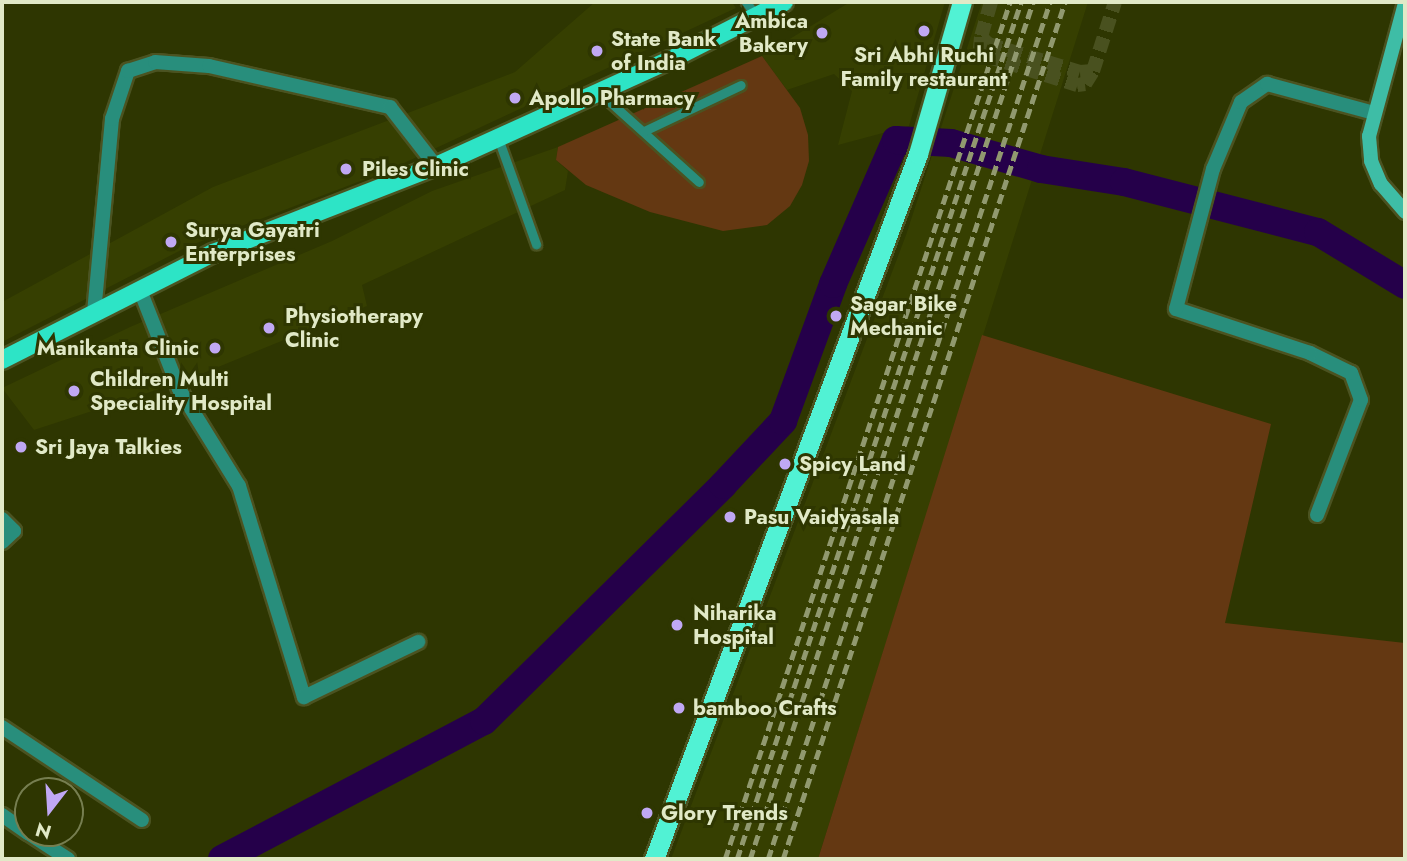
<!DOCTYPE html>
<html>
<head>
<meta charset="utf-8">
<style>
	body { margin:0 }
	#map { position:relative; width:1407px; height:861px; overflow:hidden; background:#2e3601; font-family:Jost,sans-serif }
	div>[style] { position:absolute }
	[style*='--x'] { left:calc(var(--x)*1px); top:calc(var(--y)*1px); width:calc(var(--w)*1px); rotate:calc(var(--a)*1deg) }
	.built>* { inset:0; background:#363f01 }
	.green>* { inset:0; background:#643812 }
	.river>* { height:28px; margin:-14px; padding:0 14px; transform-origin:14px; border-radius:14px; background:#25004a }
	.secondary-tunnel>* { height:14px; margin-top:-7px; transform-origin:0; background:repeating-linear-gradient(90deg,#49511f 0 14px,transparent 0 21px) }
	.roads { filter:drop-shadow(2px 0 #4b5321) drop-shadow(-2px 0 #4b5321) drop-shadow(0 2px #4b5321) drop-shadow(0 -2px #4b5321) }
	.service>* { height:9px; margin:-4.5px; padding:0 4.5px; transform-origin:4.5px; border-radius:4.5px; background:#288e7c }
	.minor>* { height:14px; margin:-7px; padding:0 7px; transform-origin:7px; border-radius:7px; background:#288e7c }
	.secondary>* { height:14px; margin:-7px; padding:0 7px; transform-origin:7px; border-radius:7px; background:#3ebda6 }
	.primary>* { height:18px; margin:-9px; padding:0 9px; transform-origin:9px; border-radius:9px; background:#2de4c6 }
	.trunk>* { height:19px; margin:-9.5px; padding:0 9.5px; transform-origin:9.5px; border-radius:9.5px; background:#51f2d4 }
	.rail>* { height:4.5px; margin-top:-2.25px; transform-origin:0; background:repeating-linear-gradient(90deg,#91996f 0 10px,transparent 0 15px) }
	.dots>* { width:19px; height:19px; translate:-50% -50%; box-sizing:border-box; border:4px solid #2e3601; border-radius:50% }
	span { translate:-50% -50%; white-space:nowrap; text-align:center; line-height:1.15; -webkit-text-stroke:6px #2e3601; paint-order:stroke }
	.poi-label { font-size:21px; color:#e1e9c7; font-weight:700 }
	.right { translate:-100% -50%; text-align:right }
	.left { translate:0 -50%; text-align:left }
	.frame { position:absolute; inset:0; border:4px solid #e1e9c7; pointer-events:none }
	.north { position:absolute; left:14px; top:777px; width:70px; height:70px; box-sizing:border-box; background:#2e3601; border:2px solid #767e50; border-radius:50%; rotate:197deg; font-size:19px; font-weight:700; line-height:28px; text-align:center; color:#e1e9c7 }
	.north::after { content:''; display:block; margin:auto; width:24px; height:32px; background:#c0a8f4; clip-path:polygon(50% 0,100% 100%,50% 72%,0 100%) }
</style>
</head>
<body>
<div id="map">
	<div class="built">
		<i style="clip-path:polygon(595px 2px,732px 2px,736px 8px,387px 171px,189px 246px,2px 342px,2px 302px,213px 187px,515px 72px)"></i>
		<i style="clip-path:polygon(850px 2px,945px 2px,909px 126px,838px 145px,852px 91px,834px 74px,787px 90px,762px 56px)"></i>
		<i style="clip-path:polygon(982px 2px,1088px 2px,818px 859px,671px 859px,906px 235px)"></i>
		<i style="clip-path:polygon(558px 147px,556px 160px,568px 171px,565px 190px,362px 285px,367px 306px,184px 381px,34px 430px,2px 388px,130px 327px,332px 241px,432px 191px)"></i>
	</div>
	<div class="green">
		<i style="clip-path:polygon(762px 56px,800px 108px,808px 135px,809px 161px,802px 185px,790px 206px,767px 225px,723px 231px,650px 212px,586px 185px,556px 160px,558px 147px)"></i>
		<i style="clip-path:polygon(982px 335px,1271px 424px,1225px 623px,1405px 643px,1405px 859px,818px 859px)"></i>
	</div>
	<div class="river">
		<i style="--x:222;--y:859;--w:296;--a:-27.8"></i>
		<i style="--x:484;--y:721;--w:336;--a:-44.6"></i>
		<i style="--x:723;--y:485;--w:88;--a:-46.8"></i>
		<i style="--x:783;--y:421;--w:146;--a:-69.9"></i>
		<i style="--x:833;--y:284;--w:157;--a:-66.4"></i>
		<i style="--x:896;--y:140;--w:55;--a:3.1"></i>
		<i style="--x:951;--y:143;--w:94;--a:16.1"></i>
		<i style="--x:1041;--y:169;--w:84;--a:8.9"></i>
		<i style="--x:1124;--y:182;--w:200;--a:14.5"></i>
		<i style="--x:1318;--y:232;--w:102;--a:31.3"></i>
	</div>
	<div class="secondary-tunnel">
		<i style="--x:991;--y:2;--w:36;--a:106"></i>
		<i style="--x:981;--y:37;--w:12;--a:95"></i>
		<i style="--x:980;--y:49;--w:9;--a:49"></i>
		<i style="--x:986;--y:56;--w:96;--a:17.7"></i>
		<i style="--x:1077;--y:85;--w:8;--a:-7"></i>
		<i style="--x:1085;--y:84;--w:15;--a:-58"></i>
		<i style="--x:1093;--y:71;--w:72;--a:-72.3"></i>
		<i style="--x:981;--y:37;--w:10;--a:45"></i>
		<i style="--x:988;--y:44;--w:96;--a:16.9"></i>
		<i style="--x:1080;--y:72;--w:13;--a:-4"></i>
	</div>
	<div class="roads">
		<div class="service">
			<i style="--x:746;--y:2;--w:17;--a:54"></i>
			<i style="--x:600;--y:93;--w:133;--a:42"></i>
			<i style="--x:644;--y:131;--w:107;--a:-25.4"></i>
			<i style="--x:498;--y:138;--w:113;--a:70.3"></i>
		</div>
		<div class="minor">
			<i style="--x:140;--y:290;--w:106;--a:68.5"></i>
			<i style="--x:179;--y:389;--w:114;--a:58.3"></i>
			<i style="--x:239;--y:486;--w:221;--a:72.9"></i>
			<i style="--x:304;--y:697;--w:127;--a:-25.8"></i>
			<i style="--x:94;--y:313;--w:195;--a:-84.7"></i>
			<i style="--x:112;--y:119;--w:51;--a:-71.6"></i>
			<i style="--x:128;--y:71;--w:28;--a:-18"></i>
			<i style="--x:155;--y:62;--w:54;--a:4.2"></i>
			<i style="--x:209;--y:66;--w:186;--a:12.8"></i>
			<i style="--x:390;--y:107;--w:75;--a:52.1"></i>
			<i style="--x:1317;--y:515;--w:123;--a:-69.1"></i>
			<i style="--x:1361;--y:400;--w:29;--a:-110"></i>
			<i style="--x:1351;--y:373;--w:46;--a:-154"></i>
			<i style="--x:1310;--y:353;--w:141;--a:-161.8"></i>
			<i style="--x:1176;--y:309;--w:145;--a:-75.2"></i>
			<i style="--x:1213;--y:169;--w:73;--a:-67.3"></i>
			<i style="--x:1241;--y:102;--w:32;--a:-35"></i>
			<i style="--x:1267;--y:84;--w:111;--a:15.2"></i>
			<i style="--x:2;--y:519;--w:17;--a:45"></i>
			<i style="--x:14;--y:531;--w:16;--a:137"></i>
			<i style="--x:2;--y:727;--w:168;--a:33.6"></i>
			<i style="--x:2;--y:815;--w:32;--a:35"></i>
			<i style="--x:28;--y:833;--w:48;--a:33"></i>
		</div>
		<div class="secondary">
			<i style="--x:1405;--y:3;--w:138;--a:105.1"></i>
			<i style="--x:1369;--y:136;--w:25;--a:85"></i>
			<i style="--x:1371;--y:161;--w:25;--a:67"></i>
			<i style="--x:1381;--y:184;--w:37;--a:49"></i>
		</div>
		<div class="primary">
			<i style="--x:2;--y:360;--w:237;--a:-26.9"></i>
			<i style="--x:213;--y:253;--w:239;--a:-21.3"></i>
			<i style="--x:436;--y:166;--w:266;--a:-24.4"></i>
			<i style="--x:678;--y:56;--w:119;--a:-27"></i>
		</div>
		<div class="trunk">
			<i style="--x:654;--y:859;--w:753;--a:-69.47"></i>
			<i style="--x:918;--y:154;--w:158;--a:-73.9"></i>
		</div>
	</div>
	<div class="rail">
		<i style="--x:725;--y:859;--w:903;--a:-71.61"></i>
		<i style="--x:737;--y:859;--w:903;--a:-71.67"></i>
		<i style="--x:750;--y:859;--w:903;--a:-71.73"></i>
		<i style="--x:768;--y:859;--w:902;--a:-71.79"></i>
		<i style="--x:783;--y:859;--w:902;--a:-71.79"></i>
	</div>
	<div class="dots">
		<i style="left:924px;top:31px;background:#c0a8f4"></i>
		<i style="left:822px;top:33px;background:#c0a8f4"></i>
		<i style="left:597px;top:51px;background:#c0a8f4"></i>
		<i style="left:515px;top:98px;background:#c0a8f4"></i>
		<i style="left:346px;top:169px;background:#c0a8f4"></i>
		<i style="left:171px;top:242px;background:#c0a8f4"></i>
		<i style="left:836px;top:316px;background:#c0a8f4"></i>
		<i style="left:269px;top:328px;background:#c0a8f4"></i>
		<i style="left:215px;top:348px;background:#c0a8f4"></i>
		<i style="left:74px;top:391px;background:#c0a8f4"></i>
		<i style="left:21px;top:447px;background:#c0a8f4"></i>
		<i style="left:785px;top:464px;background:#c0a8f4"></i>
		<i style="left:730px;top:517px;background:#c0a8f4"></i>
		<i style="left:677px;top:625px;background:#c0a8f4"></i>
		<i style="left:679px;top:708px;background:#c0a8f4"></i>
		<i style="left:647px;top:813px;background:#c0a8f4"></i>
	</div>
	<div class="poi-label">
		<span class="right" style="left:808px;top:33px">Ambica<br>Bakery</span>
		<span class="left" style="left:611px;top:51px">State Bank<br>of India</span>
		<span style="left:924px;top:67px">Sri Abhi Ruchi<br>Family restaurant</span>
		<span class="left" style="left:529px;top:98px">Apollo Pharmacy</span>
		<span class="left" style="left:362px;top:169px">Piles Clinic</span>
		<span class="left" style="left:185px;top:242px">Surya Gayatri<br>Enterprises</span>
		<span class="left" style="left:850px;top:316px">Sagar Bike<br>Mechanic</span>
		<span class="left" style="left:285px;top:328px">Physiotherapy<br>Clinic</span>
		<span class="right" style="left:199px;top:348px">Manikanta Clinic</span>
		<span class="left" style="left:90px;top:391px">Children Multi<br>Speciality Hospital</span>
		<span class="left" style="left:35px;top:447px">Sri Jaya Talkies</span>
		<span class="left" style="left:799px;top:464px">Spicy Land</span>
		<span class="left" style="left:744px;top:517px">Pasu Vaidyasala</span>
		<span class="left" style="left:693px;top:625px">Niharika<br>Hospital</span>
		<span class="left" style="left:693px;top:708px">bamboo Crafts</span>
		<span class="left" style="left:661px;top:813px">Glory Trends</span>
	</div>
	<div class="frame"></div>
	<div class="north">N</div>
</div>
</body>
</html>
